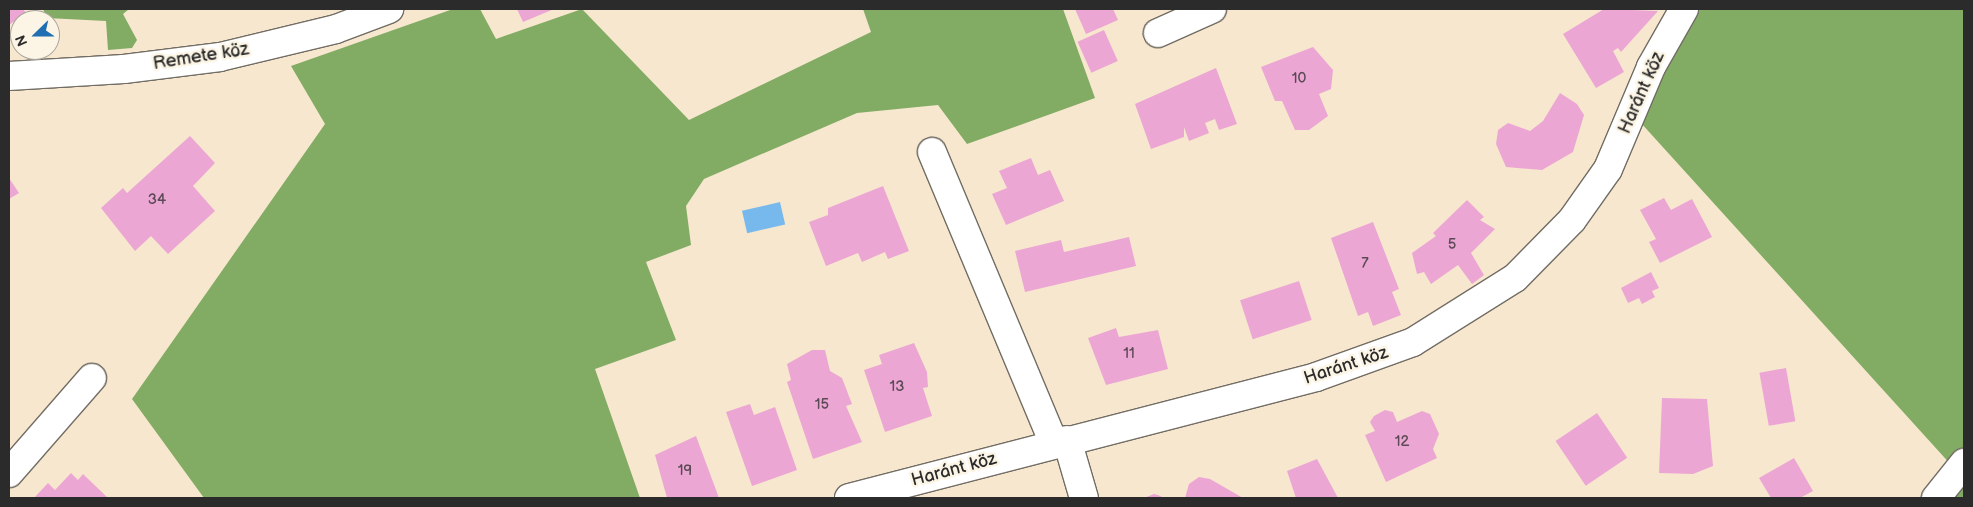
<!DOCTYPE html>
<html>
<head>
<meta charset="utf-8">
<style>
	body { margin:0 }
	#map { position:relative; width:1973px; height:507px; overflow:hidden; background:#f7e7cf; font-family:"Balsamiq Sans",sans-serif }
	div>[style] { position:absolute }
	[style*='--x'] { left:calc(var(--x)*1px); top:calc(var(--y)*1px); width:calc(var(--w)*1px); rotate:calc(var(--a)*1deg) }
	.forest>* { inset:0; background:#82ac64 }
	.water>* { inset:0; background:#78b9ed; transform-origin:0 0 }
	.building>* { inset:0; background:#eca6d3; transform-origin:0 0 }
	.roads { filter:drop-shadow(1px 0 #726d64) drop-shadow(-1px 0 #726d64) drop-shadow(0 1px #726d64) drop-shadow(0 -1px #726d64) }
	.street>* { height:28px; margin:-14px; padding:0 14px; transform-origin:14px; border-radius:14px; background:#fff }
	span { translate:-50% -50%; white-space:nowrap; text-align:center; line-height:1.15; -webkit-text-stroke:5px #fcf5e5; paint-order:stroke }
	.number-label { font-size:15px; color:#5b4a55 }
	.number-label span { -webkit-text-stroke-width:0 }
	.street-label { font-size:18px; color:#2b2b2b }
	.frame { position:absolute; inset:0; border:10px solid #2b2b2b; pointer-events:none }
	.north { position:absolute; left:10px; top:10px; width:50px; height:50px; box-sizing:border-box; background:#fcf5e5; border:1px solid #a8a49b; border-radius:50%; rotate:248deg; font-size:14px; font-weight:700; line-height:20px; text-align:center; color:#2b2b2b }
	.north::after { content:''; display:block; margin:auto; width:18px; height:22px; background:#1f6fb2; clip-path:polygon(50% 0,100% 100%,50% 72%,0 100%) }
</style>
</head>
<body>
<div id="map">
	<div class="forest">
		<i style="clip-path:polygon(43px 9px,129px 9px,123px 14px,137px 40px,132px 48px,108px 50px,106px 21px,47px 18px)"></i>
		<i style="clip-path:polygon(453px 9px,480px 9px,496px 39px,582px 9px,689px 120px,871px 32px,863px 9px,1063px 9px,1095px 98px,967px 144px,938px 105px,857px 113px,704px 179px,686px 206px,691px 245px,646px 262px,676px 340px,595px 369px,640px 498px,204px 498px,132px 399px,325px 124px,291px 66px)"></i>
		<i style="clip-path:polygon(1694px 9px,1964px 9px,1964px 498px,1929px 498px,1953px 467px,1631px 112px)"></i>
	</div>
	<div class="water">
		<i style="left:780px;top:202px;width:23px;height:39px;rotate:77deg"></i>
	</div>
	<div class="building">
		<i style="clip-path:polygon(9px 9px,23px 9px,26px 13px,9px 25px)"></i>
		<i style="clip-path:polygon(517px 9px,554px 9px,523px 22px)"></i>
		<i style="clip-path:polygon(1075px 9px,1113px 9px,1118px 20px,1086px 34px)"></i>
		<i style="clip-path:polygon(1604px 9px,1658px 11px,1621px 52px,1618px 48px,1613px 51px,1624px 72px,1596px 88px,1563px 34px)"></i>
		<i style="left:1104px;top:30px;width:34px;height:29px;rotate:66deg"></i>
		<i style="clip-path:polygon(1313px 47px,1333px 70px,1331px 89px,1319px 94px,1328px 116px,1309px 130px,1295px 130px,1282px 101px,1275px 101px,1261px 67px)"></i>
		<i style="clip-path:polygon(1216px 68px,1237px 124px,1219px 130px,1215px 119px,1205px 123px,1209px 133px,1189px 141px,1184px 127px,1184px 137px,1151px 149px,1135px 104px)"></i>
		<i style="clip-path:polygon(1560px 93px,1577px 104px,1584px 115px,1573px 152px,1542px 170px,1506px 167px,1496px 144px,1498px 130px,1508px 123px,1530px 131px,1543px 121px)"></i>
		<i style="clip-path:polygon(190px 136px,215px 163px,193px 186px,215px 211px,168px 254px,151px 236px,135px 251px,101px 208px,123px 188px,127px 193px)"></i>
		<i style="clip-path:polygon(1031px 158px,1038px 175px,1050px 170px,1064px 201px,1006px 225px,992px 194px,1007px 188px,999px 171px)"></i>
		<i style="clip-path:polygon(9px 178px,19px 193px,9px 199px)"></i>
		<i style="clip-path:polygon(883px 186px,909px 251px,888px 259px,885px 252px,862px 262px,858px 253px,826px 266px,809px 222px,828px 215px,828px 208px)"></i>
		<i style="clip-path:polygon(1664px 198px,1671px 210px,1692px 199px,1712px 237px,1660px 263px,1649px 242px,1656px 239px,1640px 210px)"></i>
		<i style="clip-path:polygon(1467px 200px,1484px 217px,1480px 220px,1495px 229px,1471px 253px,1484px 275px,1472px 284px,1458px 265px,1431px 284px,1424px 272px,1417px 274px,1412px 253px,1436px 236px,1433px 233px)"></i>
		<i style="clip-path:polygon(1373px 222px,1399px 289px,1392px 292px,1401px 315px,1373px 326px,1368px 312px,1358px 316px,1331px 238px)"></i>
		<i style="clip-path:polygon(1129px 237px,1136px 266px,1025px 292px,1015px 251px,1061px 240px,1064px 252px)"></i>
		<i style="clip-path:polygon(1651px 272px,1659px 288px,1652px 291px,1655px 297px,1642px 304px,1639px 298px,1628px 303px,1621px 288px)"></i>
		<i style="left:1299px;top:281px;width:41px;height:62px;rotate:72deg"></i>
		<i style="clip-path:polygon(1116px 328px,1119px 337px,1158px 330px,1168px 369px,1106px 385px,1088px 338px)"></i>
		<i style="clip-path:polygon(914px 343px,927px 372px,928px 387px,923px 388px,932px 416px,885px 432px,864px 370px,882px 364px,879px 355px)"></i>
		<i style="clip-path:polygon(812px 350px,825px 350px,830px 371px,842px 378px,852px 404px,846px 406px,862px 442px,813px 459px,787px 382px,791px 380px,787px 364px)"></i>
		<i style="left:1786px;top:368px;width:54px;height:27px;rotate:80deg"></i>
		<i style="clip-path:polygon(1662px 398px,1707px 399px,1713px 466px,1693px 474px,1659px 473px)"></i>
		<i style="clip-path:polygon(750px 404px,754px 415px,775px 407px,797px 470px,752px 486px,726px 412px)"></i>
		<i style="clip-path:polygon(1385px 410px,1393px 412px,1397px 422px,1422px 411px,1430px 414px,1439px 434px,1433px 449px,1437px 458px,1386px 482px,1365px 435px,1375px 431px,1370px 422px,1374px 416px)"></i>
		<i style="left:1597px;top:413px;width:54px;height:50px;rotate:56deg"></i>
		<i style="clip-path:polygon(696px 436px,719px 498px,667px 498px,655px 455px)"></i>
		<i style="clip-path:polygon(1794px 458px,1813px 491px,1800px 498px,1771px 498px,1759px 478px)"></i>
		<i style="clip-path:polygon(1317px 459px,1338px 498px,1296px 498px,1287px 471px)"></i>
		<i style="clip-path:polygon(71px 473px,78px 480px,83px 474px,108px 498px,34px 498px,48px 483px,55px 490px)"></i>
		<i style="clip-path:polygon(1199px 477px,1210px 479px,1243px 498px,1185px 498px,1189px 484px)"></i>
		<i style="clip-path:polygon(1154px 494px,1158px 495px,1164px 498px,1144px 498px)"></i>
	</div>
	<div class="roads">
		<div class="street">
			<i style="--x:1158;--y:33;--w:59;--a:-24"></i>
			<i style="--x:9;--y:76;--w:115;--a:-3.5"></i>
			<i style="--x:124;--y:69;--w:97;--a:-7.1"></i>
			<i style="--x:220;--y:57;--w:119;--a:-13.6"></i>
			<i style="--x:336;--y:29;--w:57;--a:-20.7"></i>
			<i style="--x:932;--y:152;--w:316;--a:67.3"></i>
			<i style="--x:1067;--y:440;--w:60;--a:73.7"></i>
			<i style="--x:9;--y:473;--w:126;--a:-48.9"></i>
			<i style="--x:849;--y:498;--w:482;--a:-14.5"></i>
			<i style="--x:1316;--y:377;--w:103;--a:-19.8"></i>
			<i style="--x:1413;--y:342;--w:120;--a:-32.1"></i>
			<i style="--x:1515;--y:278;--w:81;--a:-45.5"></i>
			<i style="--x:1572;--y:220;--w:62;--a:-54.8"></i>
			<i style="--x:1608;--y:169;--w:111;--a:-67.1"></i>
			<i style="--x:1651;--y:67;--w:67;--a:-60.4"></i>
			<i style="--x:1936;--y:498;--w:45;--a:-51.3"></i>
		</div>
	</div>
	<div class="number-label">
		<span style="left:1299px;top:79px">10</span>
		<span style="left:157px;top:200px">34</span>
		<span style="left:1452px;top:245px">5</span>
		<span style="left:1365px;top:264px">7</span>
		<span style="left:1129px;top:354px">11</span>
		<span style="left:897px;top:387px">13</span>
		<span style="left:822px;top:405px">15</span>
		<span style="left:1402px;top:442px">12</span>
		<span style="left:685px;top:471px">19</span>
	</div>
	<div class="street-label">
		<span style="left:201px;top:57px;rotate:-9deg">Remete köz</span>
		<span style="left:1642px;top:93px;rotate:-66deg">Haránt köz</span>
		<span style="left:1346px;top:366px;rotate:-18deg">Haránt köz</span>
		<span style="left:954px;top:470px;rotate:-15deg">Haránt köz</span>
	</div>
	<div class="frame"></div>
	<div class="north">N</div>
</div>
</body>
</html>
